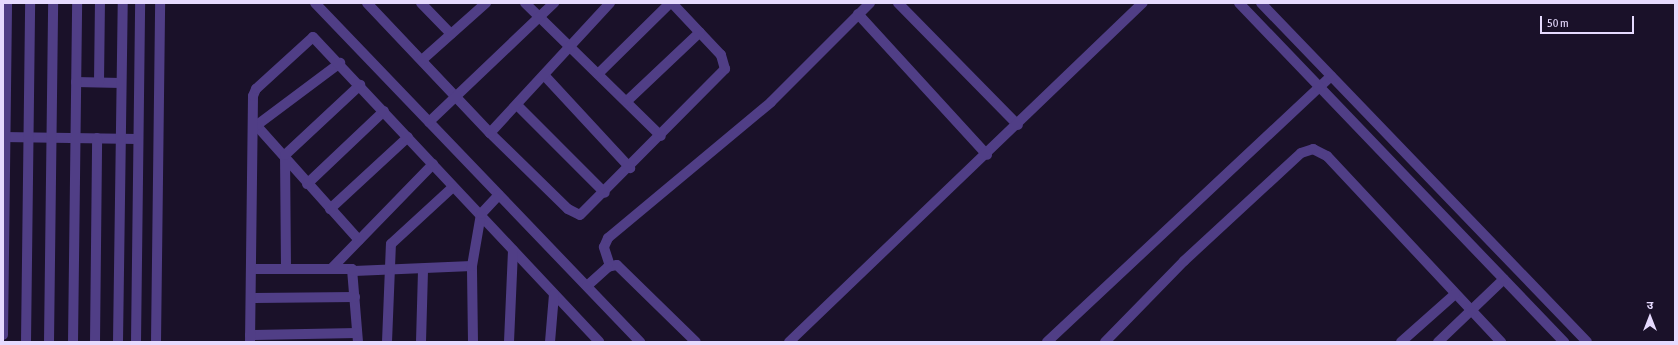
<!DOCTYPE html>
<html>
<head>
<meta charset="utf-8">
<style>
	body { margin:0 }
	#map { position:relative; width:1678px; height:345px; overflow:hidden; background:#1a1129; font-family:"Asap Condensed","Noto Sans Devanagari",sans-serif }
	div>[style] { position:absolute }
	[style*='--x'] { left:calc(var(--x)*1px); top:calc(var(--y)*1px); width:calc(var(--w)*1px); rotate:calc(var(--a)*1deg) }
	.minor>* { height:10px; margin:-5px; padding:0 5px; transform-origin:5px; border-radius:5px; background:#503e86 }
	.tertiary>* { height:10px; margin:-5px; padding:0 5px; transform-origin:5px; border-radius:5px; background:#503e86 }
	span { translate:-50% -50%; white-space:nowrap; text-align:center; line-height:1.15; -webkit-text-stroke:3px #1a1129; paint-order:stroke }
	.frame { position:absolute; inset:0; border:4px solid #e6dafe; pointer-events:none }
	.north { position:absolute; left:1630px; top:297px; width:40px; height:40px; -webkit-text-stroke:3px #1a1129; paint-order:stroke; rotate:0deg; font-size:11px; font-weight:700; line-height:16px; text-align:center; color:#e6dafe }
	.north::after { content:''; display:block; margin:auto; width:14px; height:18px; background:#e6dafe; clip-path:polygon(50% 0,100% 100%,50% 72%,0 100%) }
	.scale { position:absolute; left:1540px; top:16px; width:94px; height:18px; box-sizing:border-box; border:2px solid #e6dafe; border-top:0; padding-left:5px; font-size:12px; line-height:14px; white-space:nowrap; color:#e6dafe; -webkit-text-stroke:3px #1a1129; paint-order:stroke }
</style>
</head>
<body>
<div id="map">
	<div class="minor">
		<i style="--x:315;--y:3;--w:470;--a:46.2"></i>
		<i style="--x:367;--y:3;--w:179;--a:46.6"></i>
		<i style="--x:490;--y:133;--w:109;--a:44.3"></i>
		<i style="--x:568;--y:209;--w:13;--a:27"></i>
		<i style="--x:580;--y:215;--w:206;--a:-45.2"></i>
		<i style="--x:725;--y:69;--w:15;--a:-106"></i>
		<i style="--x:721;--y:55;--w:71;--a:-133.3"></i>
		<i style="--x:421;--y:3;--w:43;--a:45.9"></i>
		<i style="--x:525;--y:3;--w:190;--a:44.4"></i>
		<i style="--x:898;--y:3;--w:171;--a:45.5"></i>
		<i style="--x:858;--y:14;--w:191;--a:47.5"></i>
		<i style="--x:422;--y:60;--w:86;--a:-41.7"></i>
		<i style="--x:598;--y:74;--w:101;--a:-44.6"></i>
		<i style="--x:544;--y:75;--w:127;--a:47.2"></i>
		<i style="--x:76;--y:82;--w:45;--a:1.3"></i>
		<i style="--x:99;--y:82;--w:79;--a:-89.3"></i>
		<i style="--x:627;--y:101;--w:100;--a:-43.4"></i>
		<i style="--x:517;--y:105;--w:124;--a:45"></i>
		<i style="--x:429;--y:122;--w:173;--a:-43.6"></i>
		<i style="--x:257;--y:126;--w:153;--a:48.2"></i>
		<i style="--x:253;--y:128;--w:109;--a:-36.8"></i>
		<i style="--x:490;--y:133;--w:177;--a:-47.3"></i>
		<i style="--x:3;--y:137;--w:135;--a:0.8"></i>
		<i style="--x:307;--y:184;--w:106;--a:-43.5"></i>
		<i style="--x:330;--y:209;--w:106;--a:-42.7"></i>
		<i style="--x:610;--y:266;--w:20;--a:-108"></i>
		<i style="--x:604;--y:247;--w:10;--a:-66"></i>
		<i style="--x:608;--y:238;--w:212;--a:-39.8"></i>
		<i style="--x:771;--y:102;--w:140;--a:-45"></i>
		<i style="--x:286;--y:268;--w:113;--a:-90.5"></i>
		<i style="--x:285;--y:155;--w:103;--a:-43"></i>
		<i style="--x:332;--y:268;--w:145;--a:-45.8"></i>
		<i style="--x:253;--y:269;--w:99;--a:0"></i>
		<i style="--x:352;--y:269;--w:73;--a:85.3"></i>
		<i style="--x:354;--y:271;--w:118;--a:-2.4"></i>
		<i style="--x:587;--y:286;--w:28;--a:-42"></i>
		<i style="--x:608;--y:267;--w:9;--a:-13"></i>
		<i style="--x:617;--y:265;--w:110;--a:44.3"></i>
		<i style="--x:252;--y:298;--w:103;--a:-0.6"></i>
		<i style="--x:3;--y:335;--w:332;--a:-89.3"></i>
		<i style="--x:250;--y:335;--w:107;--a:-1.1"></i>
		<i style="--x:26;--y:342;--w:339;--a:-89.3"></i>
		<i style="--x:49;--y:342;--w:339;--a:-89.3"></i>
		<i style="--x:73;--y:342;--w:339;--a:-89.3"></i>
		<i style="--x:95;--y:342;--w:204;--a:-89.4"></i>
		<i style="--x:118;--y:342;--w:339;--a:-89.2"></i>
		<i style="--x:136;--y:342;--w:339;--a:-89.3"></i>
		<i style="--x:156;--y:342;--w:339;--a:-89.3"></i>
		<i style="--x:250;--y:342;--w:246;--a:-89.3"></i>
		<i style="--x:253;--y:96;--w:8;--a:-67"></i>
		<i style="--x:256;--y:89;--w:77;--a:-42.4"></i>
		<i style="--x:313;--y:37;--w:418;--a:46.8"></i>
		<i style="--x:387;--y:342;--w:98;--a:-87.7"></i>
		<i style="--x:391;--y:244;--w:84;--a:-42.6"></i>
		<i style="--x:421;--y:342;--w:73;--a:-88.4"></i>
		<i style="--x:473;--y:342;--w:76;--a:-90.8"></i>
		<i style="--x:472;--y:266;--w:53;--a:-80.2"></i>
		<i style="--x:481;--y:214;--w:26;--a:-47"></i>
		<i style="--x:509;--y:342;--w:92;--a:-87.5"></i>
		<i style="--x:550;--y:342;--w:48;--a:-85.2"></i>
		<i style="--x:789;--y:342;--w:490;--a:-43.8"></i>
		<i style="--x:1047;--y:342;--w:389;--a:-43.1"></i>
		<i style="--x:1105;--y:342;--w:113;--a:-45.7"></i>
		<i style="--x:1184;--y:261;--w:159;--a:-42.7"></i>
		<i style="--x:1301;--y:153;--w:13;--a:-18"></i>
		<i style="--x:1313;--y:149;--w:16;--a:27"></i>
		<i style="--x:1327;--y:156;--w:255;--a:46.9"></i>
		<i style="--x:1401;--y:342;--w:72;--a:-41.6"></i>
		<i style="--x:1438;--y:342;--w:91;--a:-43.7"></i>
	</div>
	<div class="tertiary">
		<i style="--x:1239;--y:3;--w:470;--a:46.2"></i>
		<i style="--x:1261;--y:3;--w:470;--a:46.1"></i>
	</div>
	<div class="frame"></div>
	<div class="north">उ</div>
	<div class="scale">50 m</div>
</div>
</body>
</html>
